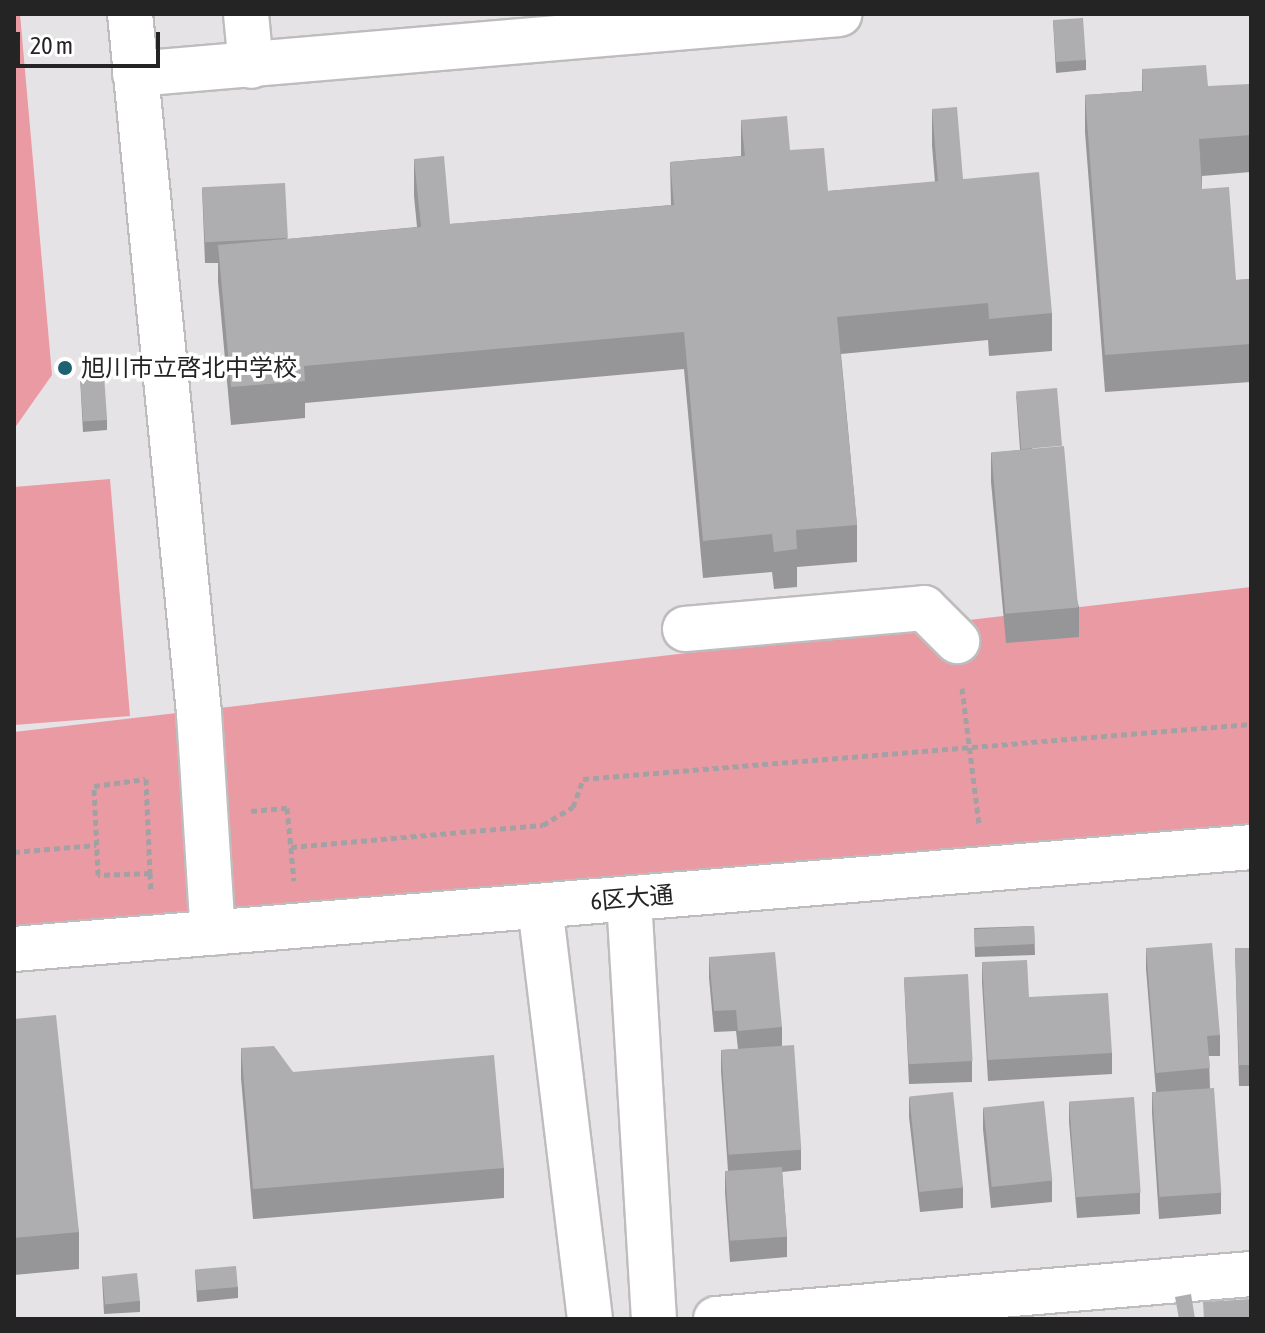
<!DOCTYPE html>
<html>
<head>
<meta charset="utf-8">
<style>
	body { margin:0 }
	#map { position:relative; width:1265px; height:1333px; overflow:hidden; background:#e6e3e6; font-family:"Asap Condensed","Noto Sans JP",sans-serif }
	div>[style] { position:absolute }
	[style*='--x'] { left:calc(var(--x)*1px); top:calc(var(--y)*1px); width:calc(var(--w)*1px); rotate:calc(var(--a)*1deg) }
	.green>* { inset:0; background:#ea9aa2 }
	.path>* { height:5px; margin-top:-2.5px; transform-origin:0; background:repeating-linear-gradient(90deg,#a4a1a4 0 6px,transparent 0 10px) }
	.roads { filter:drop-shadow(2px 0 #bfbcbe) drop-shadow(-2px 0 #bfbcbe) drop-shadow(0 2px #bfbcbe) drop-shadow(0 -2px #bfbcbe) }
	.minor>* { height:44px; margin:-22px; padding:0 22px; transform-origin:22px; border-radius:22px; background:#fff }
	.wall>* { inset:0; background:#969597; transform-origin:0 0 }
	.building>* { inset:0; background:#aeadb0; transform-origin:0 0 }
	.dots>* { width:22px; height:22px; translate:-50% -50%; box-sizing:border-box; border:4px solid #fff; border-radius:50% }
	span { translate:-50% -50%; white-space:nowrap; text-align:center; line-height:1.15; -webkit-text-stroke:7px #fff; paint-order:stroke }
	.poi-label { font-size:24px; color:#252425 }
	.left { translate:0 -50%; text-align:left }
	.street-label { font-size:24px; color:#252425 }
	.frame { position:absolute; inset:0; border:16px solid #252425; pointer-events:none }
	.scale { position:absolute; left:16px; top:32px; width:144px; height:36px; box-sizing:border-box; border:4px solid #252425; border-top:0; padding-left:10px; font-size:24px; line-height:28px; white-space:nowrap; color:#252425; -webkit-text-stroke:6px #fff; paint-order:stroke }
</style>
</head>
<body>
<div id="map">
	<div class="green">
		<i style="clip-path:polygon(14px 14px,20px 14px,52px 375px,14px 429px)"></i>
		<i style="clip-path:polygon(110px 479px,130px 716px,14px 725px,14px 487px)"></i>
		<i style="clip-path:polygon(1251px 587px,1251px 847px,14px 949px,14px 732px)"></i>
	</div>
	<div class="path">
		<i style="--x:962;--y:688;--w:138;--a:82.9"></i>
		<i style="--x:251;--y:811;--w:36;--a:-5"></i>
		<i style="--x:287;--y:808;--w:73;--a:84.5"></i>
		<i style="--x:291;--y:847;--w:253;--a:-5"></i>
		<i style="--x:543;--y:825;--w:35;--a:-31"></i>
		<i style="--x:573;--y:807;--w:30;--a:-70"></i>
		<i style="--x:583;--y:779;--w:670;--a:-4.71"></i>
		<i style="--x:14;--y:852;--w:82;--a:-4.9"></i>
		<i style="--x:150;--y:873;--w:52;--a:177.8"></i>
		<i style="--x:98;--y:875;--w:89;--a:-92.6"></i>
		<i style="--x:94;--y:786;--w:52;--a:-7.7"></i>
		<i style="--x:146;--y:779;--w:94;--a:87.6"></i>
		<i style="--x:150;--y:873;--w:20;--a:87"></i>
	</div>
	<div class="roads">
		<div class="minor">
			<i style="--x:130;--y:14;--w:702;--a:84.36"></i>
			<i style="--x:199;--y:713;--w:220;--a:86.4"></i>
			<i style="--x:246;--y:14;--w:52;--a:84.5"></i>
			<i style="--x:135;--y:74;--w:707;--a:-4.87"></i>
			<i style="--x:685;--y:629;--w:240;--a:-5"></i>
			<i style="--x:924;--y:608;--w:47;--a:45"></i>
			<i style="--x:629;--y:899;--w:421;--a:86.6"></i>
			<i style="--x:540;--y:906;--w:416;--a:83.1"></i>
			<i style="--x:14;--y:949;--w:1241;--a:-4.71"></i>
			<i style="--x:716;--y:1319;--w:537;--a:-4.81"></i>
		</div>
	</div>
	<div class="wall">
		<i style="clip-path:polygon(1053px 20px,1086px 60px,1086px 70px,1056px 73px)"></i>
		<i style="clip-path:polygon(1142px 69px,1251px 99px,1251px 172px,1202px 176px,1202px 189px,1236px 280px,1251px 279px,1251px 382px,1105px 392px,1085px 132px,1085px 95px,1142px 91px)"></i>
		<i style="clip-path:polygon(932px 109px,963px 179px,1052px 313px,1052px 351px,989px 356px,988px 340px,841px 354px,857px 525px,857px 562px,797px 567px,797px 587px,774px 589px,772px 572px,703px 578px,684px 369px,305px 403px,305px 418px,231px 425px,218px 282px,218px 263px,205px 263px,202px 188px,288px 239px,417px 227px,414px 196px,414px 159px,450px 224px,671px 205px,670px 162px,741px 156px,741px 120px,790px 150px,828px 191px,935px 182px,932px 146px)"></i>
		<i style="clip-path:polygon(80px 377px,107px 420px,107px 430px,83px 432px)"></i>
		<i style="clip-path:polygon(1016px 393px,1079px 607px,1079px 637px,1006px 643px,991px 482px,991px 453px,1020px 450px)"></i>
		<i style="left:1034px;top:926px;width:29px;height:60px;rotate:88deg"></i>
		<i style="clip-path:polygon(1146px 948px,1220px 1035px,1220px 1056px,1209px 1056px,1210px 1089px,1221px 1193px,1221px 1214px,1159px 1219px,1152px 1113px,1152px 1092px,1156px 1092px,1146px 969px)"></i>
		<i style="clip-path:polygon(1235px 948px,1251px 948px,1251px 1086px,1239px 1086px)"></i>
		<i style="clip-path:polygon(709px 957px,782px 1027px,782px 1046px,801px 1150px,801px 1170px,782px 1172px,787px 1237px,787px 1257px,730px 1262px,725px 1192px,725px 1171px,728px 1171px,721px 1071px,721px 1050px,738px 1049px,736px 1031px,714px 1032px,709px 978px)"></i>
		<i style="clip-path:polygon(982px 962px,1029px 997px,1112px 1053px,1112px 1074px,988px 1081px,982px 983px)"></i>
		<i style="clip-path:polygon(904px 978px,972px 1061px,972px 1082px,909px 1084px)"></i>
		<i style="clip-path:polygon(14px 1019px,79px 1232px,79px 1269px,14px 1275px)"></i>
		<i style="clip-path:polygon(241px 1048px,504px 1168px,504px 1198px,253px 1219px,241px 1078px)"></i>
		<i style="clip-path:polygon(909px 1097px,963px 1187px,963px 1208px,920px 1212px,909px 1117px)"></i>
		<i style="clip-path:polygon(1069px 1102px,1140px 1193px,1140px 1214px,1077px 1218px,1069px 1122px)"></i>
		<i style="clip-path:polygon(983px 1108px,1052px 1181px,1052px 1202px,991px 1208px,983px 1129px)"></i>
		<i style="clip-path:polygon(195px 1270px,238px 1287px,238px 1298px,197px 1302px)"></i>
		<i style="clip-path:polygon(102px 1276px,140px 1301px,140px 1312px,104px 1314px)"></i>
	</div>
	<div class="building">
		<i style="left:1083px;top:18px;width:42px;height:30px;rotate:86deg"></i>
		<i style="clip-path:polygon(1206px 65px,1208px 86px,1250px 84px,1251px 135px,1199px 139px,1202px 189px,1229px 187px,1236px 280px,1251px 279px,1251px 344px,1105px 355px,1085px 95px,1143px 91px,1142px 69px)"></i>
		<i style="clip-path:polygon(957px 107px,963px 179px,1039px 172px,1052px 313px,989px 319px,988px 303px,837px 317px,857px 525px,796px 530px,797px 549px,774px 552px,772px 534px,703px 541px,684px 332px,304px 366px,305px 381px,231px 387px,218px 245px,421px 227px,414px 159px,444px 156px,450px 224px,674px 205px,670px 162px,745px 156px,741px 120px,787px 116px,790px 150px,824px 148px,828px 191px,938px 181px,932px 109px)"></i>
		<i style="left:285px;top:183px;width:55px;height:83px;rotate:87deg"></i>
		<i style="left:104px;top:375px;width:45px;height:24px;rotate:86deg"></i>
		<i style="left:1057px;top:388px;width:58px;height:41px;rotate:85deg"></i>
		<i style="left:1064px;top:446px;width:162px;height:73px;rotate:85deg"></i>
		<i style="left:1034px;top:926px;width:18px;height:60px;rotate:87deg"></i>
		<i style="clip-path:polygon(1212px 943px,1220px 1035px,1207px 1036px,1210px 1068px,1156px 1073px,1146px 948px)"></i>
		<i style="clip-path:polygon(1235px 948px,1251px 948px,1251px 1065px,1239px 1065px)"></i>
		<i style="clip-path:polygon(775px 952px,782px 1027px,738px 1031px,736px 1010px,714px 1011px,709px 957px)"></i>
		<i style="clip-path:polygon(1027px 960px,1029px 997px,1108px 993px,1112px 1053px,988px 1060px,982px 962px)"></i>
		<i style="left:968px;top:974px;width:87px;height:64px;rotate:87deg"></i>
		<i style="clip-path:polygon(56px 1015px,79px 1232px,14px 1238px,14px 1019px)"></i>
		<i style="left:794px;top:1045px;width:105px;height:73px;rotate:86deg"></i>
		<i style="clip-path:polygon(274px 1046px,293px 1072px,494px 1055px,504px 1168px,253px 1189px,241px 1048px)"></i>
		<i style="left:1214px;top:1088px;width:105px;height:62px;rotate:86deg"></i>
		<i style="left:953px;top:1092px;width:96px;height:44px;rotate:84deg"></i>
		<i style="left:1134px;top:1097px;width:96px;height:65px;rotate:86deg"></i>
		<i style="left:1044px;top:1101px;width:80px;height:61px;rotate:84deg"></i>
		<i style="left:782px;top:1167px;width:70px;height:57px;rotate:86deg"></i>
		<i style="left:236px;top:1266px;width:21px;height:41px;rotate:85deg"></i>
		<i style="left:137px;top:1273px;width:28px;height:35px;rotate:84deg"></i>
		<i style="clip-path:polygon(1191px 1294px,1195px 1319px,1179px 1319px,1175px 1297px)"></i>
		<i style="clip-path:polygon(1251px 1299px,1251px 1319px,1204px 1319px,1203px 1302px)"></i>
	</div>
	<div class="dots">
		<i style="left:65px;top:368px;background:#1c6273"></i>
	</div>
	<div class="poi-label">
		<span class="left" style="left:81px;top:368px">旭川市立啓北中学校</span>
	</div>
	<div class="street-label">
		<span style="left:632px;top:898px;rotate:-5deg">6区大通</span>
	</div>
	<div class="frame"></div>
	<div class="scale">20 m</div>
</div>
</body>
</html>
